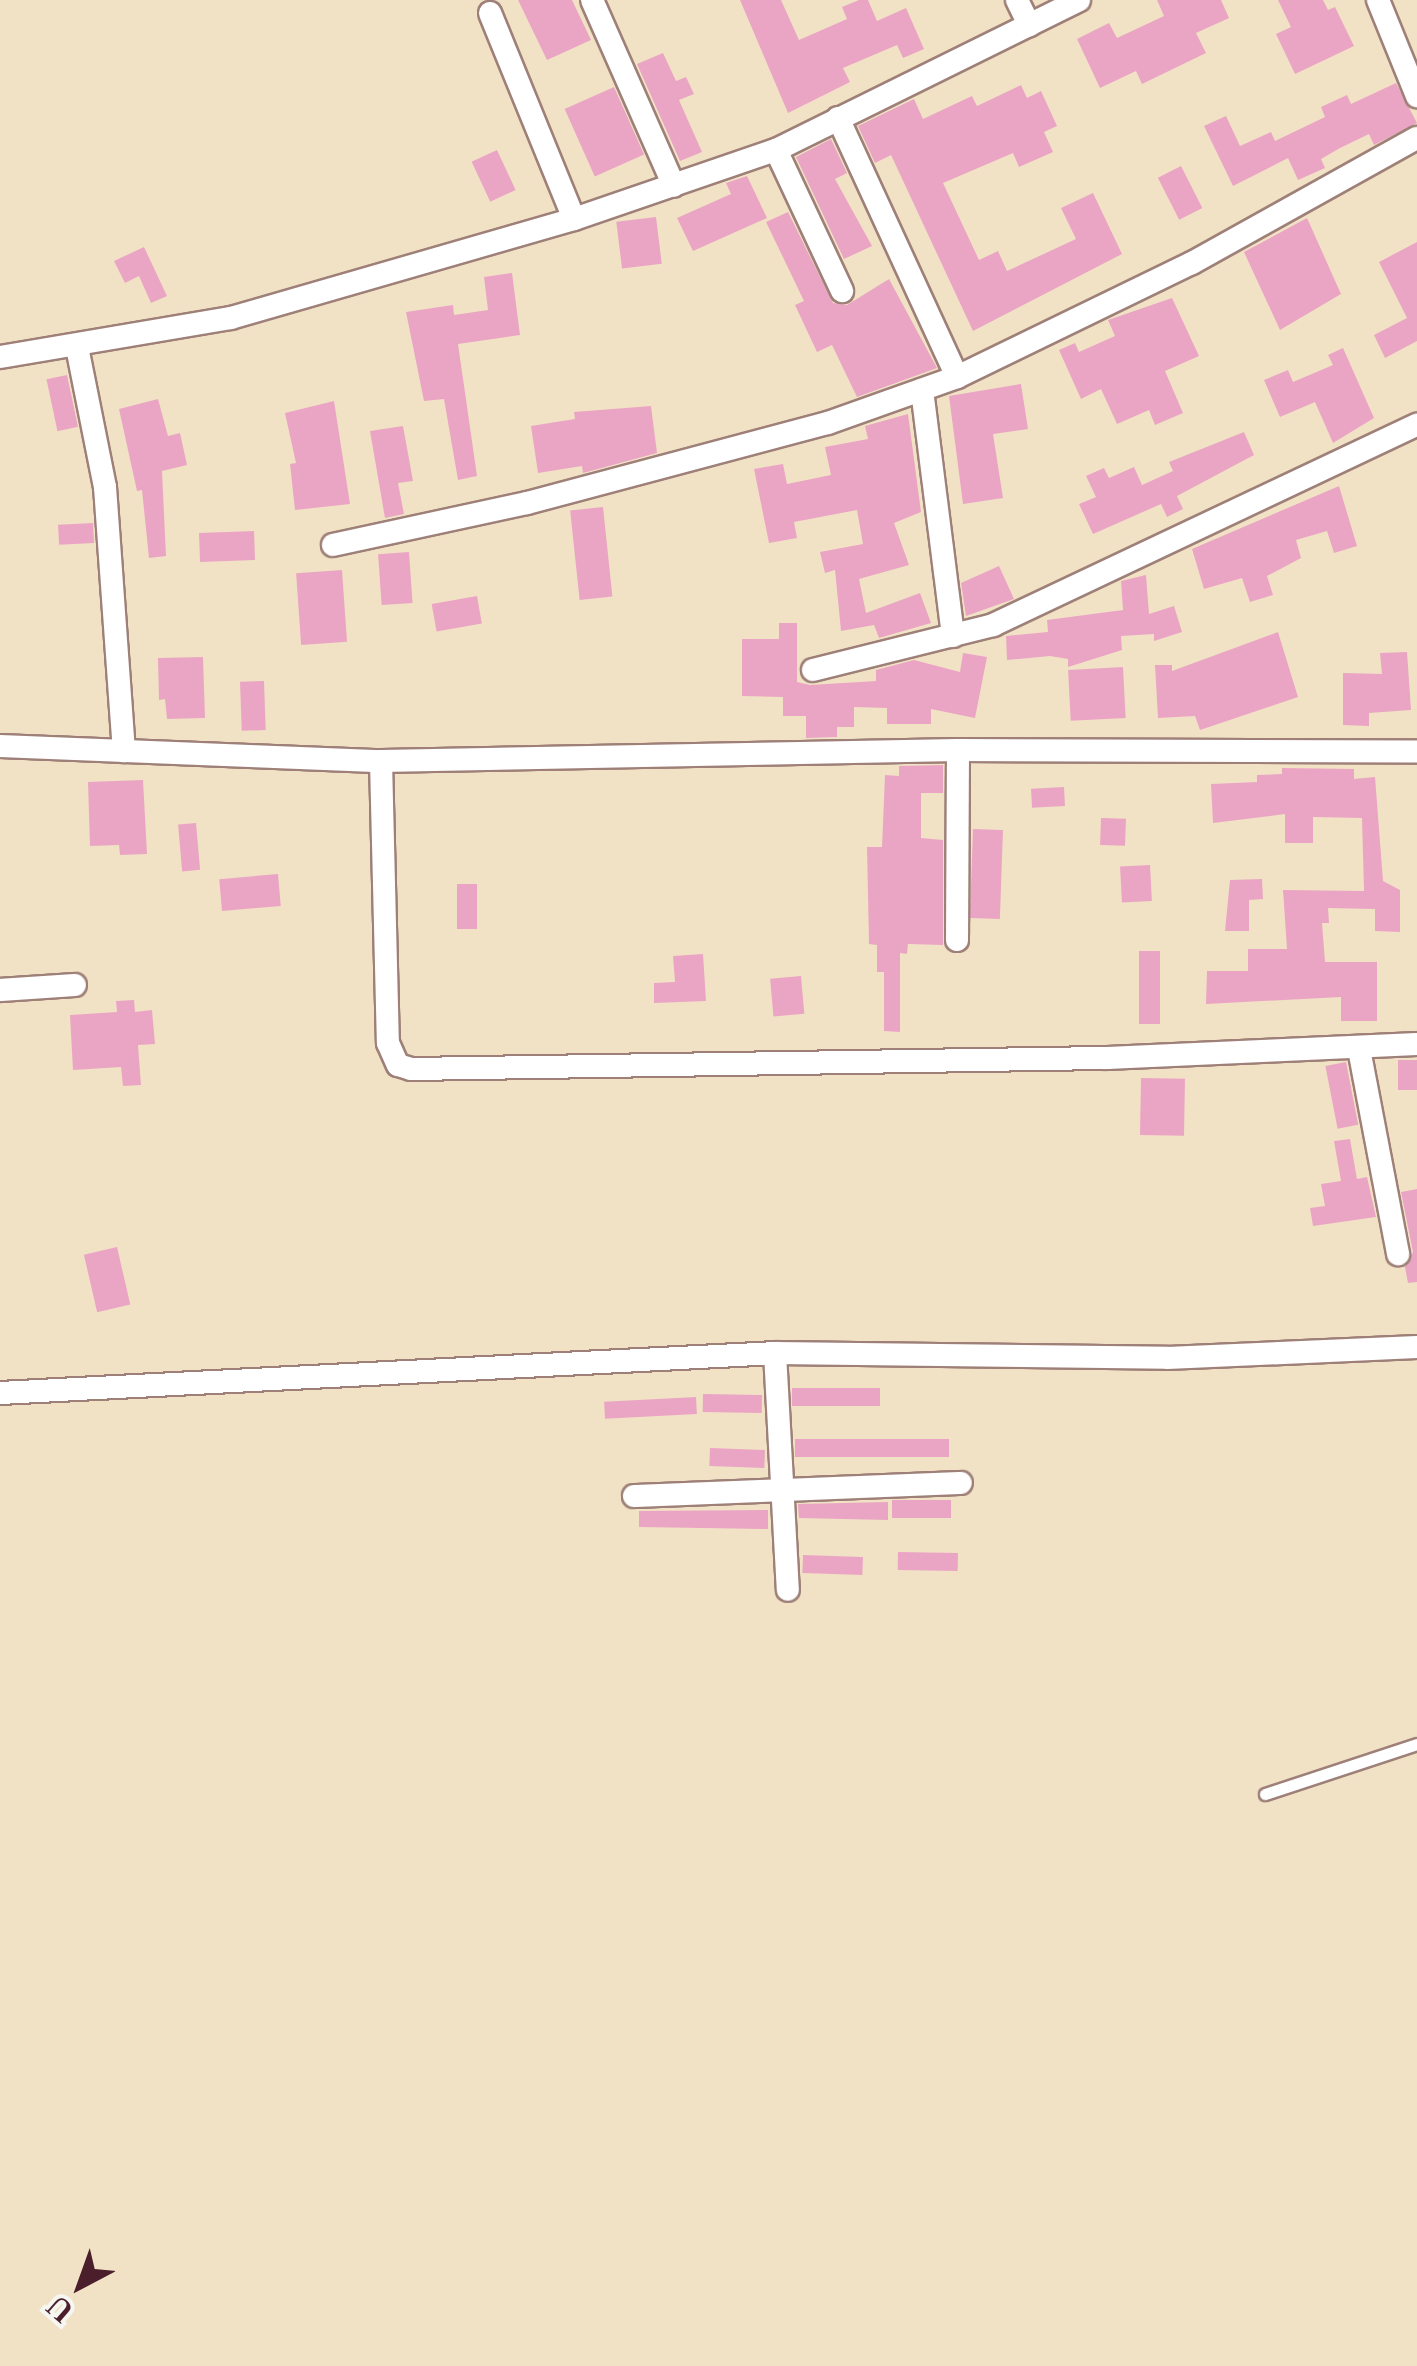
<!DOCTYPE html>
<html>
<head>
<meta charset="utf-8">
<style>
	body { margin:0 }
	#map { position:relative; width:1417px; height:2366px; overflow:hidden; background:#f1e2c6; font-family:"Libre Caslon Text",serif }
	div>[style] { position:absolute }
	[style*='--x'] { left:calc(var(--x)*1px); top:calc(var(--y)*1px); width:calc(var(--w)*1px); rotate:calc(var(--a)*1deg) }
	.building>* { inset:0; background:#eba5c4; transform-origin:0 0 }
	.roads { filter:drop-shadow(2px 0 #9e8078) drop-shadow(-2px 0 #9e8078) drop-shadow(0 2px #9e8078) drop-shadow(0 -2px #9e8078) }
	.lane>* { height:11px; margin:-5.5px; padding:0 5.5px; transform-origin:5.5px; border-radius:5.5px; background:#fff }
	.street>* { height:22px; margin:-11px; padding:0 11px; transform-origin:11px; border-radius:11px; background:#fff }
	span { translate:-50% -50%; white-space:nowrap; text-align:center; line-height:1.15; -webkit-text-stroke:10px #f6f6f2; paint-order:stroke }
	.north { position:absolute; left:30px; top:2236px; width:100px; height:100px; -webkit-text-stroke:8px #f6f6f2; paint-order:stroke; rotate:221deg; font-size:28px; font-weight:700; line-height:40px; text-align:center; color:#4a1f2b }
	.north::after { content:''; display:block; margin:auto; width:35px; height:45px; background:#4a1f2b; clip-path:polygon(50% 0,100% 100%,50% 72%,0 100%) }
</style>
</head>
<body>
<div id="map">
	<div class="building">
		<i style="clip-path:polygon(518px 0,572px 0,591px 40px,547px 60px)"></i>
		<i style="clip-path:polygon(740px 0,781px 0,799px 40px,847px 19px,842px 7px,859px 0,868px 0,877px 21px,906px 8px,924px 49px,903px 58px,897px 45px,843px 68px,850px 82px,788px 113px)"></i>
		<i style="clip-path:polygon(1157px 0,1221px 0,1229px 18px,1196px 33px,1206px 53px,1142px 84px,1136px 71px,1100px 88px,1077px 39px,1109px 23px,1117px 38px,1164px 16px)"></i>
		<i style="clip-path:polygon(1278px 0,1323px 0,1328px 10px,1335px 7px,1354px 46px,1295px 74px,1276px 34px,1291px 27px)"></i>
		<i style="clip-path:polygon(663px 53px,676px 81px,686px 77px,694px 94px,679px 100px,702px 152px,680px 161px,637px 64px)"></i>
		<i style="clip-path:polygon(1396px 83px,1417px 123px,1374px 145px,1369px 134px,1340px 148px,1321px 159px,1325px 168px,1298px 180px,1288px 158px,1233px 186px,1204px 126px,1226px 116px,1240px 146px,1271px 132px,1275px 141px,1325px 117px,1321px 107px,1347px 95px,1351px 104px)"></i>
		<i style="clip-path:polygon(1021px 85px,1027px 98px,1041px 91px,1057px 126px,1044px 132px,1053px 152px,1019px 167px,1013px 153px,943px 183px,979px 260px,998px 251px,1007px 271px,1076px 239px,1061px 208px,1093px 193px,1122px 254px,973px 331px,891px 155px,875px 163px,858px 126px,914px 99px,923px 119px,972px 96px,977px 106px)"></i>
		<i style="left:614px;top:87px;width:74px;height:54px;rotate:66deg"></i>
		<i style="clip-path:polygon(831px 139px,847px 173px,835px 179px,872px 246px,844px 259px,796px 157px)"></i>
		<i style="left:497px;top:150px;width:44px;height:28px;rotate:65deg"></i>
		<i style="left:1181px;top:166px;width:47px;height:26px;rotate:63deg"></i>
		<i style="clip-path:polygon(747px 176px,767px 218px,693px 251px,677px 218px,731px 194px,726px 183px)"></i>
		<i style="clip-path:polygon(788px 212px,833px 303px,847px 305px,889px 279px,937px 368px,857px 397px,832px 345px,817px 352px,795px 305px,804px 301px,766px 222px)"></i>
		<i style="left:656px;top:217px;width:47px;height:40px;rotate:83deg"></i>
		<i style="clip-path:polygon(1307px 218px,1341px 294px,1280px 330px,1244px 252px)"></i>
		<i style="clip-path:polygon(1417px 242px,1417px 341px,1385px 358px,1374px 335px,1407px 318px,1379px 262px)"></i>
		<i style="clip-path:polygon(144px 247px,167px 296px,151px 303px,139px 276px,125px 283px,114px 261px)"></i>
		<i style="clip-path:polygon(512px 273px,520px 335px,458px 344px,477px 476px,458px 480px,444px 399px,424px 401px,406px 312px,453px 305px,454px 315px,488px 310px,484px 277px)"></i>
		<i style="clip-path:polygon(1172px 298px,1199px 356px,1165px 371px,1183px 413px,1155px 425px,1149px 410px,1117px 424px,1101px 389px,1081px 399px,1059px 350px,1075px 343px,1079px 352px,1115px 336px,1108px 320px)"></i>
		<i style="clip-path:polygon(1343px 348px,1374px 418px,1333px 443px,1315px 402px,1280px 417px,1264px 380px,1288px 370px,1293px 382px,1333px 365px,1328px 355px)"></i>
		<i style="left:67px;top:375px;width:53px;height:21px;rotate:78deg"></i>
		<i style="clip-path:polygon(1021px 384px,1028px 429px,993px 434px,1003px 498px,963px 504px,949px 396px)"></i>
		<i style="clip-path:polygon(158px 399px,168px 436px,180px 433px,187px 465px,162px 471px,166px 556px,149px 558px,142px 490px,137px 491px,119px 409px)"></i>
		<i style="clip-path:polygon(334px 401px,350px 504px,295px 510px,290px 464px,296px 463px,285px 413px)"></i>
		<i style="clip-path:polygon(651px 406px,657px 453px,583px 473px,582px 466px,538px 473px,531px 426px,575px 419px,574px 412px)"></i>
		<i style="clip-path:polygon(908px 414px,921px 512px,894px 523px,909px 565px,859px 579px,866px 613px,920px 593px,931px 623px,879px 638px,874px 625px,841px 631px,835px 570px,825px 573px,820px 552px,863px 544px,857px 510px,794px 522px,797px 538px,769px 543px,754px 469px,783px 464px,787px 484px,831px 475px,825px 447px,868px 439px,865px 426px)"></i>
		<i style="clip-path:polygon(403px 426px,413px 481px,398px 483px,404px 514px,385px 518px,370px 431px)"></i>
		<i style="clip-path:polygon(1244px 432px,1254px 455px,1177px 496px,1183px 509px,1167px 517px,1161px 504px,1093px 534px,1079px 504px,1096px 497px,1086px 476px,1104px 468px,1109px 478px,1134px 467px,1142px 485px,1173px 471px,1169px 462px)"></i>
		<i style="clip-path:polygon(1339px 486px,1357px 546px,1334px 553px,1327px 531px,1296px 540px,1301px 558px,1267px 576px,1273px 595px,1250px 602px,1242px 578px,1204px 589px,1192px 549px)"></i>
		<i style="left:603px;top:507px;width:90px;height:33px;rotate:84deg"></i>
		<i style="left:93px;top:523px;width:20px;height:35px;rotate:87deg"></i>
		<i style="left:254px;top:531px;width:29px;height:55px;rotate:88deg"></i>
		<i style="left:409px;top:552px;width:51px;height:31px;rotate:86deg"></i>
		<i style="clip-path:polygon(999px 566px,1014px 599px,966px 616px,961px 583px)"></i>
		<i style="left:342px;top:570px;width:72px;height:46px;rotate:86deg"></i>
		<i style="clip-path:polygon(1146px 575px,1149px 614px,1174px 606px,1182px 632px,1154px 641px,1154px 634px,1121px 636px,1122px 650px,1068px 667px,1068px 659px,1050px 656px,1007px 660px,1006px 636px,1048px 632px,1047px 620px,1123px 610px,1121px 581px)"></i>
		<i style="left:477px;top:596px;width:28px;height:46px;rotate:80deg"></i>
		<i style="clip-path:polygon(779px 623px,797px 623px,797px 682px,810px 685px,876px 681px,876px 670px,914px 660px,960px 672px,963px 653px,987px 657px,975px 718px,931px 709px,931px 724px,887px 724px,887px 708px,854px 707px,854px 727px,837px 727px,837px 737px,806px 738px,806px 716px,783px 716px,783px 697px,742px 696px,742px 639px,779px 639px)"></i>
		<i style="clip-path:polygon(1278px 632px,1298px 697px,1200px 730px,1195px 716px,1158px 718px,1155px 665px,1172px 665px,1172px 671px)"></i>
		<i style="clip-path:polygon(1407px 652px,1411px 710px,1369px 713px,1369px 726px,1343px 725px,1343px 673px,1382px 674px,1380px 653px)"></i>
		<i style="clip-path:polygon(203px 657px,205px 718px,167px 719px,165px 699px,159px 700px,158px 658px)"></i>
		<i style="left:1123px;top:667px;width:51px;height:55px;rotate:87deg"></i>
		<i style="left:264px;top:681px;width:49px;height:24px;rotate:88deg"></i>
		<i style="clip-path:polygon(943px 765px,943px 793px,921px 793px,921px 838px,943px 840px,943px 945px,908px 944px,907px 954px,900px 953px,900px 1032px,884px 1031px,884px 972px,877px 972px,877px 945px,869px 944px,867px 847px,882px 847px,885px 775px,899px 776px,899px 766px)"></i>
		<i style="clip-path:polygon(1282px 768px,1354px 769px,1354px 779px,1375px 777px,1383px 881px,1400px 890px,1400px 932px,1375px 931px,1375px 909px,1328px 908px,1329px 923px,1322px 923px,1325px 962px,1377px 962px,1377px 1021px,1341px 1021px,1341px 997px,1206px 1004px,1207px 971px,1248px 971px,1248px 949px,1287px 949px,1283px 890px,1364px 891px,1362px 818px,1313px 817px,1313px 843px,1285px 843px,1285px 814px,1213px 823px,1211px 784px,1257px 782px,1257px 775px,1282px 774px)"></i>
		<i style="clip-path:polygon(143px 780px,147px 854px,120px 855px,119px 845px,90px 846px,88px 782px)"></i>
		<i style="left:1064px;top:787px;width:19px;height:33px;rotate:87deg"></i>
		<i style="left:1101px;top:818px;width:25px;height:27px;rotate:2deg"></i>
		<i style="left:196px;top:823px;width:47px;height:18px;rotate:85deg"></i>
		<i style="left:973px;top:829px;width:30px;height:89px;rotate:2deg"></i>
		<i style="left:1150px;top:865px;width:36px;height:30px;rotate:87deg"></i>
		<i style="left:278px;top:874px;width:32px;height:59px;rotate:85deg"></i>
		<i style="clip-path:polygon(1262px 879px,1263px 899px,1249px 900px,1249px 931px,1225px 931px,1230px 880px)"></i>
		<i style="left:457px;top:884px;width:20px;height:45px"></i>
		<i style="left:1139px;top:951px;width:21px;height:73px"></i>
		<i style="clip-path:polygon(703px 954px,706px 1001px,654px 1003px,654px 983px,675px 982px,673px 956px)"></i>
		<i style="left:801px;top:976px;width:38px;height:31px;rotate:85deg"></i>
		<i style="clip-path:polygon(134px 1000px,135px 1012px,152px 1010px,155px 1044px,138px 1045px,141px 1085px,123px 1086px,121px 1067px,73px 1070px,70px 1015px,117px 1012px,116px 1001px)"></i>
		<i style="left:1398px;top:1060px;width:19px;height:30px"></i>
		<i style="left:1346px;top:1062px;width:64px;height:21px;rotate:79deg"></i>
		<i style="left:1141px;top:1078px;width:44px;height:57px;rotate:1deg"></i>
		<i style="clip-path:polygon(1350px 1139px,1357px 1179px,1367px 1177px,1376px 1217px,1313px 1226px,1310px 1208px,1325px 1206px,1321px 1184px,1341px 1181px,1334px 1141px)"></i>
		<i style="clip-path:polygon(1417px 1189px,1417px 1282px,1408px 1283px,1405px 1267px,1413px 1252px,1401px 1192px)"></i>
		<i style="left:117px;top:1247px;width:59px;height:34px;rotate:77deg"></i>
		<i style="left:792px;top:1388px;width:88px;height:18px"></i>
		<i style="left:703px;top:1394px;width:59px;height:18px;rotate:1deg"></i>
		<i style="left:696px;top:1397px;width:17px;height:92px;rotate:87deg"></i>
		<i style="left:795px;top:1439px;width:154px;height:18px"></i>
		<i style="left:710px;top:1448px;width:55px;height:18px;rotate:2deg"></i>
		<i style="left:951px;top:1500px;width:18px;height:59px;rotate:90deg"></i>
		<i style="clip-path:polygon(888px 1502px,888px 1520px,799px 1518px,798px 1504px)"></i>
		<i style="clip-path:polygon(768px 1510px,768px 1529px,639px 1527px,639px 1511px)"></i>
		<i style="left:898px;top:1552px;width:60px;height:18px;rotate:1deg"></i>
		<i style="left:803px;top:1555px;width:60px;height:18px;rotate:2deg"></i>
	</div>
	<div class="roads">
		<div class="lane">
			<i style="--x:1265;--y:1794;--w:160;--a:-18.2"></i>
		</div>
		<div class="street">
			<i style="--x:592;--y:0;--w:203;--a:66.2"></i>
			<i style="--x:1017;--y:0;--w:28;--a:64"></i>
			<i style="--x:1378;--y:0;--w:104;--a:67.9"></i>
			<i style="--x:490;--y:13;--w:222;--a:67.8"></i>
			<i style="--x:838;--y:118;--w:285;--a:65.3"></i>
			<i style="--x:776;--y:150;--w:156;--a:64.9"></i>
			<i style="--x:77;--y:347;--w:143;--a:78.7"></i>
			<i style="--x:105;--y:487;--w:265;--a:85.9"></i>
			<i style="--x:0;--y:357;--w:234;--a:-9.6"></i>
			<i style="--x:231;--y:318;--w:357;--a:-16.1"></i>
			<i style="--x:574;--y:219;--w:213;--a:-18.9"></i>
			<i style="--x:776;--y:150;--w:338;--a:-26.3"></i>
			<i style="--x:922;--y:390;--w:248;--a:82.8"></i>
			<i style="--x:333;--y:545;--w:198;--a:-12.2"></i>
			<i style="--x:527;--y:503;--w:311;--a:-14.9"></i>
			<i style="--x:828;--y:423;--w:137;--a:-19.6"></i>
			<i style="--x:957;--y:377;--w:261;--a:-25.9"></i>
			<i style="--x:1192;--y:263;--w:257;--a:-29.1"></i>
			<i style="--x:813;--y:670;--w:186;--a:-14"></i>
			<i style="--x:993;--y:625;--w:469;--a:-25.3"></i>
			<i style="--x:0;--y:746;--w:381;--a:2.3"></i>
			<i style="--x:381;--y:761;--w:577;--a:-1.09"></i>
			<i style="--x:958;--y:750;--w:459;--a:0.2"></i>
			<i style="--x:381;--y:761;--w:282;--a:88.6"></i>
			<i style="--x:388;--y:1043;--w:24;--a:66"></i>
			<i style="--x:398;--y:1065;--w:14;--a:17"></i>
			<i style="--x:411;--y:1069;--w:696;--a:-0.91"></i>
			<i style="--x:1107;--y:1058;--w:310;--a:-2.6"></i>
			<i style="--x:957;--y:940;--w:190;--a:-89.7"></i>
			<i style="--x:0;--y:990;--w:75;--a:-3.8"></i>
			<i style="--x:1359;--y:1049;--w:209;--a:79.2"></i>
			<i style="--x:775;--y:1353;--w:237;--a:86.9"></i>
			<i style="--x:0;--y:1393;--w:776;--a:-2.95"></i>
			<i style="--x:775;--y:1353;--w:392;--a:0.7"></i>
			<i style="--x:1167;--y:1358;--w:250;--a:-2.5"></i>
			<i style="--x:634;--y:1496;--w:327;--a:-2.3"></i>
		</div>
	</div>
	<div class="north">U</div>
</div>
</body>
</html>
